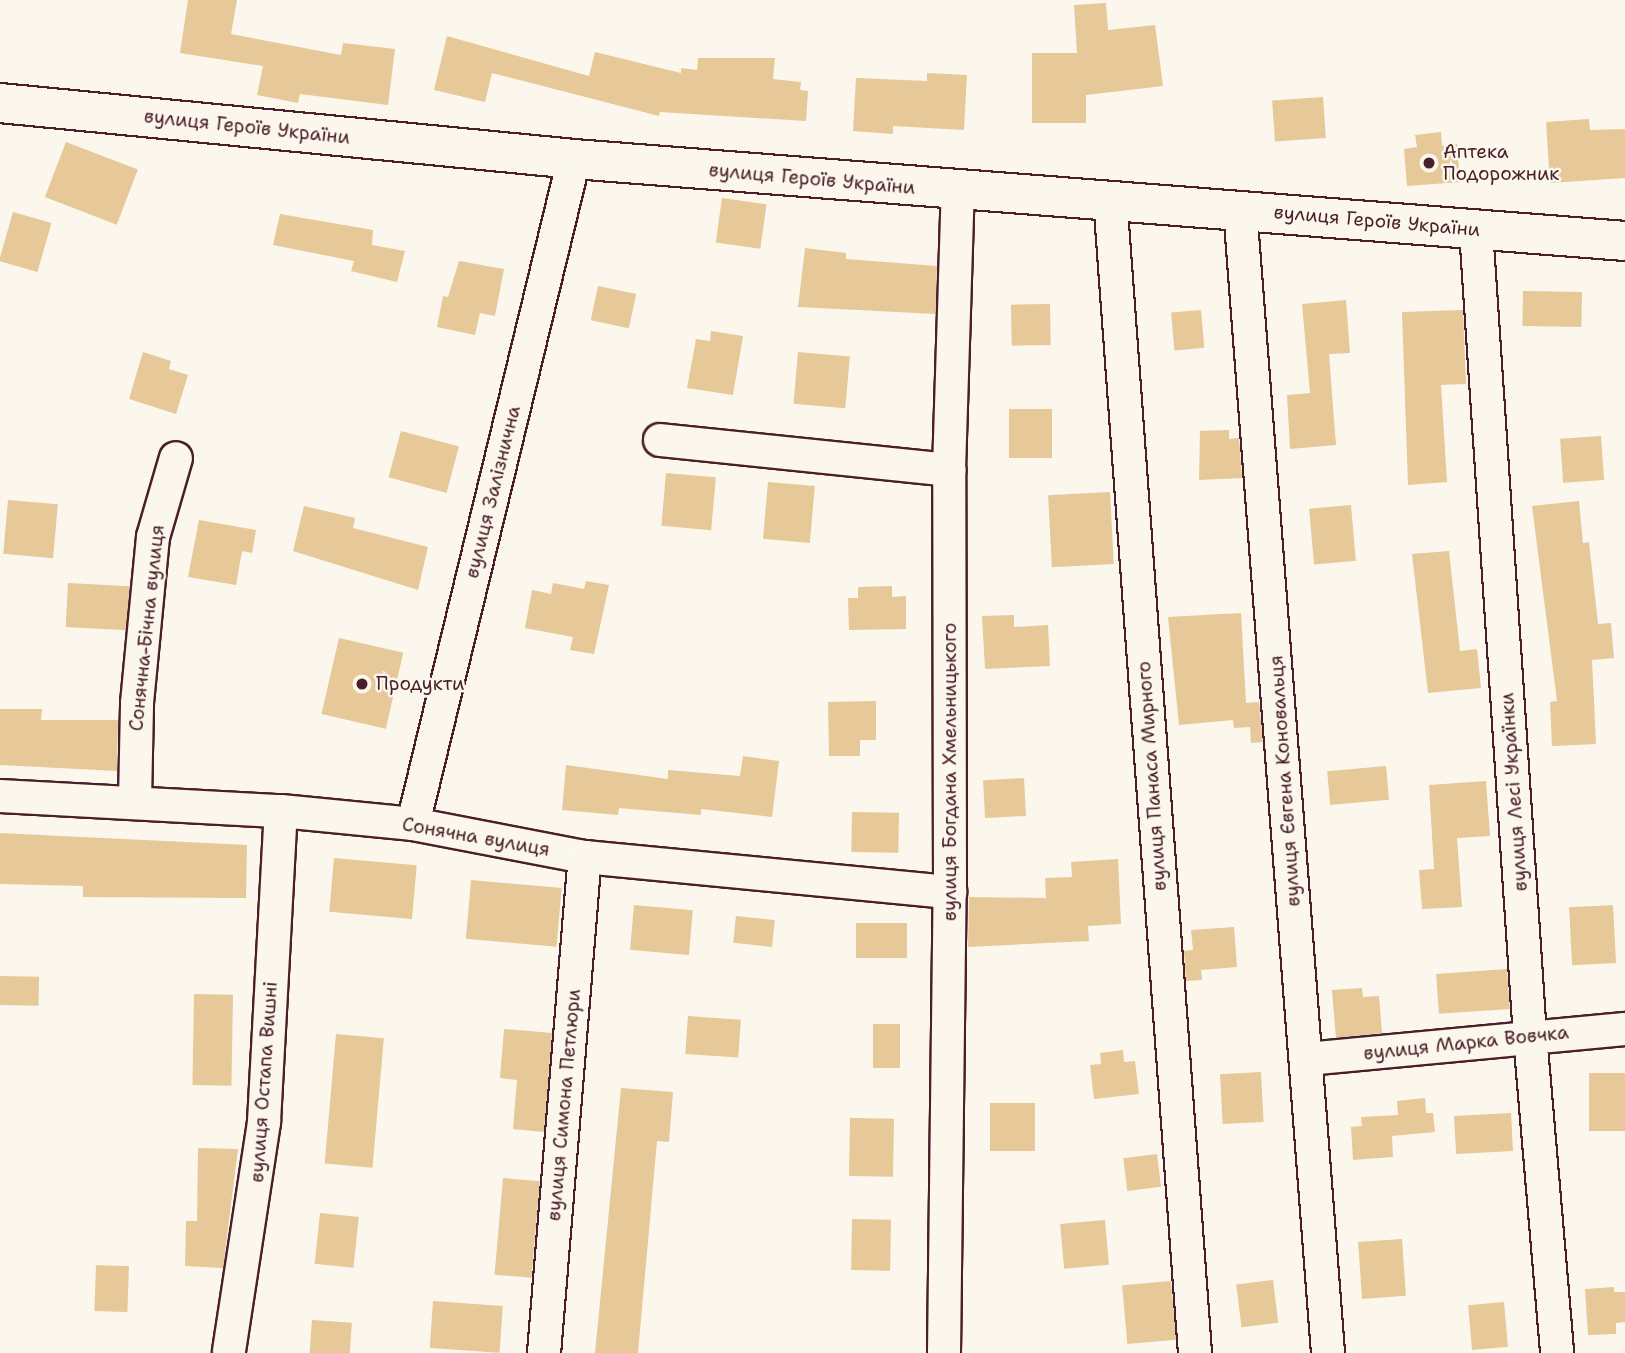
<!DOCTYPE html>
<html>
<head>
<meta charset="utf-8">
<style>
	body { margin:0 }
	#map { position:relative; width:1625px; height:1353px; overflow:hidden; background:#fbf7ec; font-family:"Shantell Sans",sans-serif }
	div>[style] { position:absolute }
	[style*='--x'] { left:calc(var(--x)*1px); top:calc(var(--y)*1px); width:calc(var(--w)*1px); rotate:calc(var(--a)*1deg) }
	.building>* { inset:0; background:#e6c899; transform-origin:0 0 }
	.roads { filter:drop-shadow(2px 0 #4a1f2b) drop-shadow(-2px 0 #4a1f2b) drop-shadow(0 2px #4a1f2b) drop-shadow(0 -2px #4a1f2b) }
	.street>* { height:32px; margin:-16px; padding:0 16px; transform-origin:16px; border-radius:16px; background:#fbf7ec }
	.secondary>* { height:38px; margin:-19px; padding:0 19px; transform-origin:19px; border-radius:19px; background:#fbf7ec }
	.dots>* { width:19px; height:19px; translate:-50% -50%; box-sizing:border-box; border:4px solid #fbf7ec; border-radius:50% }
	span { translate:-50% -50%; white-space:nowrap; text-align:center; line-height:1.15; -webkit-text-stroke:5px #fbf7ec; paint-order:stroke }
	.street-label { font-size:19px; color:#4a1f2b }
	.poi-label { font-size:19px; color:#4a1f2b }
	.left { translate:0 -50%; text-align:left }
</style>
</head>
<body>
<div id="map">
	<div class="building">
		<i style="clip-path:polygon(188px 0,237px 0,231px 34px,341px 55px,343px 43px,395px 49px,388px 105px,300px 94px,298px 103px,257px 95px,263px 66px,180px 53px)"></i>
		<i style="clip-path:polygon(1106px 3px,1108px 30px,1155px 25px,1163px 86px,1086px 95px,1086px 123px,1032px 123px,1032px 53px,1077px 53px,1074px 5px)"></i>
		<i style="clip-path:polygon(447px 36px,589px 76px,595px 52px,681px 73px,681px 68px,697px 70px,698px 58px,775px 58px,773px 79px,801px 82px,800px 90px,808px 91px,806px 121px,660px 112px,659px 116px,492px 73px,485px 102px,434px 90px)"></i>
		<i style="clip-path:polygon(927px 73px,967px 75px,964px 130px,893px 126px,893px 134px,853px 131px,856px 78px,927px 81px)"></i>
		<i style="left:1323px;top:97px;width:41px;height:51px;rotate:86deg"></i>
		<i style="clip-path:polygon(1589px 119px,1590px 130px,1625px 129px,1625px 178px,1550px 183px,1546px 122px)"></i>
		<i style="clip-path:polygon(1441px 132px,1442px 146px,1457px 144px,1460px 182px,1407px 186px,1404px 149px,1417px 147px,1415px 135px)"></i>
		<i style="left:66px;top:142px;width:77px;height:59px;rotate:21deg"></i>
		<i style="left:722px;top:198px;width:45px;height:45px;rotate:8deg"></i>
		<i style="left:13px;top:212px;width:40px;height:51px;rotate:16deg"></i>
		<i style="clip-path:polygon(280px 214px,373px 230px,372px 245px,405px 251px,397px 282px,351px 271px,354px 261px,273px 245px)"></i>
		<i style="clip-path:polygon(805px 248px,846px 253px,846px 259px,937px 266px,936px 314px,798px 307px)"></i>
		<i style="clip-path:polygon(459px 261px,504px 269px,495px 316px,480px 313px,475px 335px,437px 327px,443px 296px,448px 297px)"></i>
		<i style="left:598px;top:286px;width:39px;height:35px;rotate:12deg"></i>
		<i style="left:1523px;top:291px;width:59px;height:35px;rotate:1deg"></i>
		<i style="clip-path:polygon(1346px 300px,1350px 353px,1329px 354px,1336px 445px,1290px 449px,1287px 395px,1310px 393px,1302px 304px)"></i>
		<i style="left:1050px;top:304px;width:41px;height:39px;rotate:89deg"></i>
		<i style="left:1201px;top:310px;width:38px;height:30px;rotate:85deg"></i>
		<i style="clip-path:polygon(1463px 310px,1466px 384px,1441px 385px,1447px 482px,1408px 485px,1402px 312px)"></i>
		<i style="clip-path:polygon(711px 331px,743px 336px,733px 395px,687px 388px,696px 339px,710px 341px)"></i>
		<i style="clip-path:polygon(143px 352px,171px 361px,169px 369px,188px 375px,176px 414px,129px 399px)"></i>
		<i style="left:798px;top:352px;width:52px;height:52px;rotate:5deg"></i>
		<i style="left:1052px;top:409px;width:49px;height:43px;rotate:90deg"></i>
		<i style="clip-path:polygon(1229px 430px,1229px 439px,1239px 438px,1242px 478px,1199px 480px,1200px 431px)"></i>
		<i style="left:401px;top:431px;width:60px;height:48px;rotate:15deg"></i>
		<i style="left:1601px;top:436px;width:44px;height:41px;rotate:86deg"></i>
		<i style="left:666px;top:473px;width:50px;height:53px;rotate:5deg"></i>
		<i style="left:768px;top:482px;width:47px;height:57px;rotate:5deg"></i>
		<i style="left:1110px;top:492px;width:72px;height:62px;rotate:87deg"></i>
		<i style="left:8px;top:500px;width:50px;height:54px;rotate:5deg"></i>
		<i style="clip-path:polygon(1579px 501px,1583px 543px,1589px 542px,1598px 624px,1611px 623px,1614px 658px,1592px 660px,1596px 744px,1552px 746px,1550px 702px,1557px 701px,1532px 506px)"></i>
		<i style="left:1351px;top:505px;width:56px;height:42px;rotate:85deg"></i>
		<i style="clip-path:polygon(304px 506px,355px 518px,353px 528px,428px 547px,418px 590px,293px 551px)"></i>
		<i style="clip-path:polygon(199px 520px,256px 530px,252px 553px,242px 551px,236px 585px,188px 577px)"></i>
		<i style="clip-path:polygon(1449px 551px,1460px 651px,1477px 649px,1481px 688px,1428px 693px,1412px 554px)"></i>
		<i style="clip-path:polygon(586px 581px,609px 585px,594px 654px,570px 650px,573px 637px,525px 628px,532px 590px,551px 594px,553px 583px,584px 589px)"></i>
		<i style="left:68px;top:583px;width:62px;height:44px;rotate:3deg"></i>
		<i style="clip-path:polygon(892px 586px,892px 597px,906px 596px,906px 629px,849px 630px,848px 598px,858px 598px,858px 587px)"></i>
		<i style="clip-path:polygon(1241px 613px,1246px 703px,1259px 702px,1263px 742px,1251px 743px,1250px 727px,1234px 728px,1233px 720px,1179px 725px,1168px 617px)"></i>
		<i style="clip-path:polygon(1014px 615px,1014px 627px,1048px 625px,1050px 666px,985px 669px,982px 616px)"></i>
		<i style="left:339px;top:638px;width:66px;height:78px;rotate:13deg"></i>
		<i style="clip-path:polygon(876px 701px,876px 740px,860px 740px,860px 756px,829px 756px,828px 702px)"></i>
		<i style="clip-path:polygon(0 709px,42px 709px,41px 720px,118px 720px,117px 771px,0 765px)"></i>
		<i style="clip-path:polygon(743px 756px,779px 761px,772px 817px,701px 809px,701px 815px,619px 808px,618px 815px,562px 810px,566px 765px,668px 779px,668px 770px,740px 776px)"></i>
		<i style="left:1386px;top:766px;width:34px;height:59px;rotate:85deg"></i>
		<i style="left:1024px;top:778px;width:38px;height:41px;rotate:87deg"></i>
		<i style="clip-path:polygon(1486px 781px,1490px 836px,1457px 838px,1462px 907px,1422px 909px,1419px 870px,1434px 869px,1429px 785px)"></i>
		<i style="left:852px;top:812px;width:47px;height:40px;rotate:1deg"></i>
		<i style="clip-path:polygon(0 833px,247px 845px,246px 898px,83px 897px,83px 886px,0 884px)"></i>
		<i style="left:334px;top:858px;width:83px;height:54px;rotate:5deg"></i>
		<i style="clip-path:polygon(1118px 859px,1121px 924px,1088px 926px,1089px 941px,968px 947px,969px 897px,1046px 898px,1045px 878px,1072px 877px,1071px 862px)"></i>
		<i style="left:471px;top:880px;width:91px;height:59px;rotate:5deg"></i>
		<i style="left:634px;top:905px;width:59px;height:45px;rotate:5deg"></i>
		<i style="left:1613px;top:905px;width:58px;height:44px;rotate:87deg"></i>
		<i style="left:736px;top:916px;width:39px;height:27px;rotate:6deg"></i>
		<i style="left:856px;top:923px;width:51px;height:35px"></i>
		<i style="clip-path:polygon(1234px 927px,1237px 967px,1201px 970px,1202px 980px,1186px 981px,1184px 951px,1193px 950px,1191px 930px)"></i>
		<i style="left:1507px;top:969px;width:40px;height:71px;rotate:86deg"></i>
		<i style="left:0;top:976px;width:39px;height:29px;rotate:1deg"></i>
		<i style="clip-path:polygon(1362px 988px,1363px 997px,1379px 996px,1382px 1033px,1336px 1038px,1332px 990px)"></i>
		<i style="left:194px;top:994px;width:39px;height:91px;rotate:1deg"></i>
		<i style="left:688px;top:1016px;width:53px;height:38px;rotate:4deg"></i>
		<i style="left:873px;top:1024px;width:27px;height:44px"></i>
		<i style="clip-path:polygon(504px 1029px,552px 1033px,544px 1132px,513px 1129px,517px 1080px,500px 1078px)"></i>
		<i style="left:336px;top:1034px;width:48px;height:130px;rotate:5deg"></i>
		<i style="clip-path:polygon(1123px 1050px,1124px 1062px,1135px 1061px,1139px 1094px,1094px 1099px,1090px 1065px,1101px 1064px,1100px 1053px)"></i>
		<i style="left:1261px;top:1072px;width:50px;height:41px;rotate:87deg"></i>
		<i style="left:1625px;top:1073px;width:58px;height:36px;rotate:90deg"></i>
		<i style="clip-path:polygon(621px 1088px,673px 1092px,669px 1142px,657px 1141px,638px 1353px,595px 1353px)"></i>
		<i style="clip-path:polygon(1425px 1098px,1426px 1113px,1433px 1113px,1435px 1132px,1392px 1136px,1393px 1157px,1353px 1160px,1351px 1127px,1362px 1126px,1361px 1117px,1398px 1115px,1397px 1101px)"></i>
		<i style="left:990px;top:1103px;width:45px;height:48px"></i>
		<i style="left:1511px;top:1113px;width:38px;height:57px;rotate:87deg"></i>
		<i style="left:850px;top:1118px;width:44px;height:58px;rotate:1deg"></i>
		<i style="clip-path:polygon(198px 1148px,238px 1149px,223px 1268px,185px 1266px,186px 1221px,197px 1221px)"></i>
		<i style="left:1157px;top:1154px;width:33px;height:34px;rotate:83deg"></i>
		<i style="left:503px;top:1178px;width:37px;height:97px;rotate:5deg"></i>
		<i style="left:320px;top:1213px;width:39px;height:51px;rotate:6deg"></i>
		<i style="left:852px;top:1219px;width:39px;height:51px;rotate:1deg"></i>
		<i style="left:1105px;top:1220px;width:45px;height:45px;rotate:85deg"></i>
		<i style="left:1402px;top:1239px;width:57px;height:44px;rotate:86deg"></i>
		<i style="left:96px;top:1265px;width:33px;height:46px;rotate:2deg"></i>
		<i style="left:1273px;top:1280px;width:43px;height:37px;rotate:83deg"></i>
		<i style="left:1171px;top:1281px;width:59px;height:49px;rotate:85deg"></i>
		<i style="clip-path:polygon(1614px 1287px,1614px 1292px,1625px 1292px,1625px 1322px,1616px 1323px,1616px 1334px,1588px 1335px,1585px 1289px)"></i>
		<i style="left:433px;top:1301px;width:70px;height:47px;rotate:4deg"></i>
		<i style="left:1504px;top:1302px;width:45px;height:36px;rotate:85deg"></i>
		<i style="left:312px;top:1320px;width:40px;height:33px;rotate:4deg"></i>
	</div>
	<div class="roads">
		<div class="street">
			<i style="--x:1110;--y:198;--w:1158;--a:85.79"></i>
			<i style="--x:1240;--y:209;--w:1147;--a:85.6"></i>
			<i style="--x:1476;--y:230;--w:808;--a:86.17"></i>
			<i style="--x:1530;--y:1036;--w:318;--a:85.1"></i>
			<i style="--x:660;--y:440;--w:291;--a:5.9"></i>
			<i style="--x:0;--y:796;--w:281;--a:3.1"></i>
			<i style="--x:281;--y:811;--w:133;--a:5.6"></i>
			<i style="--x:413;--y:824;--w:175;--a:10.9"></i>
			<i style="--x:585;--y:857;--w:367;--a:5.5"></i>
			<i style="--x:135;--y:801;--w:98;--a:-88.8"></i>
			<i style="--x:137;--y:703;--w:167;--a:-84.5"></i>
			<i style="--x:153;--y:537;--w:82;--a:-73.8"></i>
			<i style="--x:413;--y:824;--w:684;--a:-76.39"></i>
			<i style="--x:1307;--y:1059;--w:319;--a:-5.4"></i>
			<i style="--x:229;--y:1351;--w:232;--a:-81.3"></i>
			<i style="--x:264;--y:1122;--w:311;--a:-86.9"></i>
			<i style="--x:544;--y:1353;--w:498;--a:-85.3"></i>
			<i style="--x:944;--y:1353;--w:461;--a:-89.3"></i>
			<i style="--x:950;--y:892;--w:422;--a:-90.1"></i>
			<i style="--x:949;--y:470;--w:279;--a:-88.2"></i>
		</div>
		<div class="secondary">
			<i style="--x:0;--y:103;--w:577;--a:5.57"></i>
			<i style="--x:574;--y:159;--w:1054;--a:4.46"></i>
		</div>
	</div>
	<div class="dots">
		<i style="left:1429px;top:163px;background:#4a1f2b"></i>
		<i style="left:362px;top:684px;background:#4a1f2b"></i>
	</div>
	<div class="street-label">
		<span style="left:247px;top:127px;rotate:6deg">вулиця Героїв України</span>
		<span style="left:812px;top:179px;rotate:5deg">вулиця Героїв України</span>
		<span style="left:1377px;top:221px;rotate:5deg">вулиця Героїв України</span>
		<span style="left:493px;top:492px;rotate:-76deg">вулиця Залізнична</span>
		<span style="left:147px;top:628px;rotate:-84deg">Сонячна-Бічна вулиця</span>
		<span style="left:950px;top:772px;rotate:-90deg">вулиця Богдана Хмельницького</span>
		<span style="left:1152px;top:776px;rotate:-94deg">вулиця Панаса Мирного</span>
		<span style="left:1285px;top:781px;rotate:-94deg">вулиця Євгена Коновальця</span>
		<span style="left:1514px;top:792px;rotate:-94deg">вулиця Лесі Українки</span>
		<span style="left:476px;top:837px;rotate:10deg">Сонячна вулиця</span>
		<span style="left:1466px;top:1043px;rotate:-6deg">вулиця Марка Вовчка</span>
		<span style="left:264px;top:1082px;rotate:-86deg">вулиця Остапа Вишні</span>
		<span style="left:564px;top:1105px;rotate:-85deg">вулиця Симона Петлюри</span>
	</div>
	<div class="poi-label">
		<span class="left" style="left:1443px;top:163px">Аптека<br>Подорожник</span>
		<span class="left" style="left:376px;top:684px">Продукти</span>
	</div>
</div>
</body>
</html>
